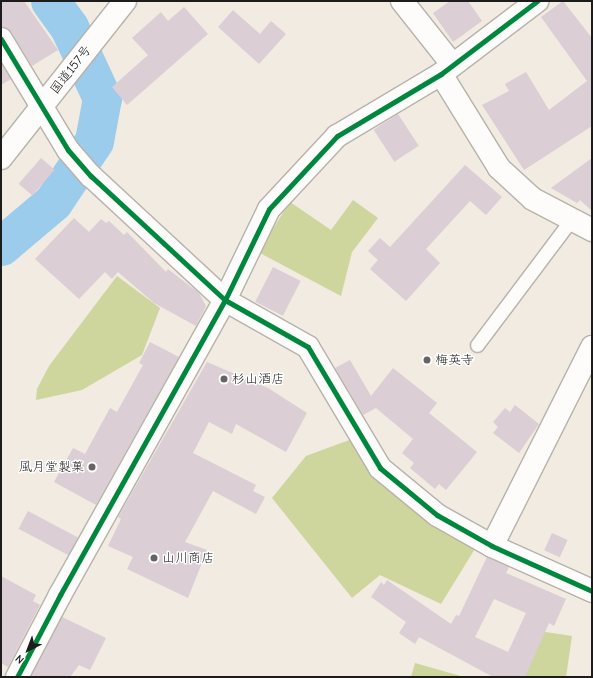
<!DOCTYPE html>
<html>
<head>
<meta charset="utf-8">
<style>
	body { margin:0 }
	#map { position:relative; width:593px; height:678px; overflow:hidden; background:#f1ebe1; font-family:"Comic Neue","Klee One",sans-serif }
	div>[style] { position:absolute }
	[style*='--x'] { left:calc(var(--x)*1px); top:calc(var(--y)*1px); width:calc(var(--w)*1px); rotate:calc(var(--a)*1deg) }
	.green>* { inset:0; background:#ced59d }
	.river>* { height:39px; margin:-19.5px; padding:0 19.5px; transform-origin:19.5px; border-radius:19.5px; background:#9cccec }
	.building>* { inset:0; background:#dbced4; transform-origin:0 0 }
	.roads { filter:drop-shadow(1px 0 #b6b2ac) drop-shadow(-1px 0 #b6b2ac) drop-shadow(0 1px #b6b2ac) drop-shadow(0 -1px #b6b2ac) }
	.lane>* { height:13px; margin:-6.5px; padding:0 6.5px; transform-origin:6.5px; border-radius:6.5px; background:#fdfcfa }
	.street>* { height:22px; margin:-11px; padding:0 11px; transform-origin:11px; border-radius:11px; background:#fdfcfa }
	.highway>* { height:22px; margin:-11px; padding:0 11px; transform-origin:11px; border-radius:11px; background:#fdfcfa }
	.cycleway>* { height:5px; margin:-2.5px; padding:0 2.5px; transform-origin:2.5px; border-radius:2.5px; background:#00873e }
	.dots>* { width:11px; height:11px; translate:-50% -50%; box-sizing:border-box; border:2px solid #fff; border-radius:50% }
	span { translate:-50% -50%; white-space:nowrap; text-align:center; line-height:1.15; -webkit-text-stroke:3px #fff; paint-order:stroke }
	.street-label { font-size:13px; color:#1c1c1c }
	.poi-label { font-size:13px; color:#1c1c1c }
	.left { translate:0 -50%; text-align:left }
	.right { translate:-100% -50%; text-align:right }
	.frame { position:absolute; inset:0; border:2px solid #1c1c1c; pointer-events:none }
	.north { position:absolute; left:8px; top:630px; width:40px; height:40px; -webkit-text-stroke:3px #fff; paint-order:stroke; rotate:222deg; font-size:11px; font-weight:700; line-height:16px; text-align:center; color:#1c1c1c }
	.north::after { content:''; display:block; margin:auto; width:14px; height:18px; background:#1c1c1c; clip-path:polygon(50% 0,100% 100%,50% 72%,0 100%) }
</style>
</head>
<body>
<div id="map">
	<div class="green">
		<i style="clip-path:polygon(353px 200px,378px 218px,352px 252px,341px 296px,258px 252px,290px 202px,331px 230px)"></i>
		<i style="clip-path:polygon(117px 276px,160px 308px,142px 355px,82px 390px,36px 400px,37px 389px,49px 366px)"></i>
		<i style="clip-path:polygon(352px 439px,476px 547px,441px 604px,380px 575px,352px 598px,272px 498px,306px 456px)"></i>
		<i style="clip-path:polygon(532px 630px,572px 636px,566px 677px,502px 677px)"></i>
		<i style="clip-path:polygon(415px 663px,464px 677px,411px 677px)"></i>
	</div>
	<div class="river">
		<i style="--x:1;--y:246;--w:68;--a:-40.2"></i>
		<i style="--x:53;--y:202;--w:73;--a:-56.1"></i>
		<i style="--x:94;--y:141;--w:44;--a:-79.5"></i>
		<i style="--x:102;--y:98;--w:78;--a:-114.9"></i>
		<i style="--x:69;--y:27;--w:32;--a:-126"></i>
	</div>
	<div class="building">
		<i style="clip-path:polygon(1px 1px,24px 1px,58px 50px,32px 66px,11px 32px,1px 27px)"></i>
		<i style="clip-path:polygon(450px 1px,468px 1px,482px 21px,453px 42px,433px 13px)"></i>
		<i style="clip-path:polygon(563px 1px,592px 38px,592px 126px,524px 170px,482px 105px,509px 91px,505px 84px,526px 72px,549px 110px,587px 81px,541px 17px)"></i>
		<i style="clip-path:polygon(184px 7px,208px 34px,127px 105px,112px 87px,148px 55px,132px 38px,161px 12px,168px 21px)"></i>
		<i style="clip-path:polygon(233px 10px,260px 34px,271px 21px,286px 34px,259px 64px,218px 27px)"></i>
		<i style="clip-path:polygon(1px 63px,11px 79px,1px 85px)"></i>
		<i style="left:398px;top:114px;width:38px;height:29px;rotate:57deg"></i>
		<i style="left:41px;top:158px;width:18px;height:34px;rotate:41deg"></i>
		<i style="clip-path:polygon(592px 158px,592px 211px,580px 200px,577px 203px,551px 188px)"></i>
		<i style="clip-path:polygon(465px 165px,502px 197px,486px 215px,470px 201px,426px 249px,440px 263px,406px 301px,370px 269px,378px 260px,368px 251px,380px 238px,390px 247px)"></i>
		<i style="clip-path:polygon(74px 218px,89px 232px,101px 219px,106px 223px,109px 221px,124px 235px,127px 232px,166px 272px,168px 269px,199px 293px,206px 306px,196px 326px,154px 303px,118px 272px,112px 279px,105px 272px,79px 299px,35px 259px)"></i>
		<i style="left:273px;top:267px;width:31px;height:39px;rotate:27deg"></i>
		<i style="clip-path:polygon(150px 342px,179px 357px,96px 505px,54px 482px,73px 448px,85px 454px,110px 408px,117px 412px,143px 365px,139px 363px)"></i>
		<i style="clip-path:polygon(350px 360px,371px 396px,393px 368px,437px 403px,429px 413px,477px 452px,446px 490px,439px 484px,435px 489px,410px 468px,414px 463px,402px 453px,413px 439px,376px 408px,363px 415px,335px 368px)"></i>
		<i style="clip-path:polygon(207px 362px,268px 388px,307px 413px,286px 452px,236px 424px,232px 434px,209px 422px,193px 453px,256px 485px,253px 491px,265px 497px,256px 514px,213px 491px,185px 542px,207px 550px,188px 598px,127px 569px,133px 557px,108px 546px,121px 519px,118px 517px)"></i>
		<i style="clip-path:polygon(515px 405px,539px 424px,519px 453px,493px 433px,498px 427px,493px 422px,505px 408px,510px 412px)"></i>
		<i style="left:28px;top:511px;width:57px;height:20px;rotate:28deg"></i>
		<i style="left:552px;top:533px;width:17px;height:19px;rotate:24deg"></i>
		<i style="clip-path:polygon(evenodd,487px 557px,509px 567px,506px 573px,566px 599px,554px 626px,549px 623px,525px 677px,493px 677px,419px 637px,415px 644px,399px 633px,406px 622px,371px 597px,381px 582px,384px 585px,387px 580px,451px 624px,456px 615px,459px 616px,487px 557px,494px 599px,526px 613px,508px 652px,475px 637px,494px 599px)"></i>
		<i style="clip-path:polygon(1px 576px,36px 595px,33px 601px,40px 605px,8px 667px,1px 663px)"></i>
		<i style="clip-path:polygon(62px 617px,106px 638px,90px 670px,79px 665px,70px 677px,31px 677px)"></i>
	</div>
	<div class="roads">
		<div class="lane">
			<i style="--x:477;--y:345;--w:156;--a:-53.1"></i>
		</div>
		<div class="street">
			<i style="--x:402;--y:1;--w:80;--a:51.6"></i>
			<i style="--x:1;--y:39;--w:130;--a:58.9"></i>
			<i style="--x:68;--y:150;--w:35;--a:49"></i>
			<i style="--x:91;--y:176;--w:183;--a:42.8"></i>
			<i style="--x:225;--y:300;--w:95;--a:29.5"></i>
			<i style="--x:308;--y:347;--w:141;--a:59.2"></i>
			<i style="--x:380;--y:468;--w:74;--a:39.5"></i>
			<i style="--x:437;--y:515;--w:63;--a:29.4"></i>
			<i style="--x:492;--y:546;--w:110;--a:24.2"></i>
			<i style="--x:441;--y:74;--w:110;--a:58.3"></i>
			<i style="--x:499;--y:168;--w:46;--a:42.4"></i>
			<i style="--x:533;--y:199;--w:67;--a:27.7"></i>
			<i style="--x:492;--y:546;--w:223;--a:-63.3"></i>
			<i style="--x:17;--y:677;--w:93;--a:-62.3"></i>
			<i style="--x:60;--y:595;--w:338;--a:-60.8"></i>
			<i style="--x:225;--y:300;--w:101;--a:-64.2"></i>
			<i style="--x:269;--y:209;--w:100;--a:-47"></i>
			<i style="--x:337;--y:136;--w:121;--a:-30.8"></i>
			<i style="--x:441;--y:74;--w:121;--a:-37.2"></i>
		</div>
		<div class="highway">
			<i style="--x:1;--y:158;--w:200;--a:-51.7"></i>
		</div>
	</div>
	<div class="cycleway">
		<i style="--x:1;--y:39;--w:130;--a:58.9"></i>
		<i style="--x:68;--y:150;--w:35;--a:49"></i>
		<i style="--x:91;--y:176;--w:183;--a:42.8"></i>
		<i style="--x:225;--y:300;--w:95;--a:29.5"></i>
		<i style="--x:308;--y:347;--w:141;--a:59.2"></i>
		<i style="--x:380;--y:468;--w:74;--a:39.5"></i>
		<i style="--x:437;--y:515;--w:63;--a:29.4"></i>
		<i style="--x:492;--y:546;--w:110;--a:24.2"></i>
		<i style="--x:17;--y:677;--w:93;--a:-62.3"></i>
		<i style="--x:60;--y:595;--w:338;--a:-60.8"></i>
		<i style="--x:225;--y:300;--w:101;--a:-64.2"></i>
		<i style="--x:269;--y:209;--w:100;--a:-47"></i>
		<i style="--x:337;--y:136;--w:121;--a:-30.8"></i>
		<i style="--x:441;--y:74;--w:121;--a:-37.2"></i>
	</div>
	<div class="dots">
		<i style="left:427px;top:360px;background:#676461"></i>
		<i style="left:224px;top:379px;background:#676461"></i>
		<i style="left:92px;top:467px;background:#676461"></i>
		<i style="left:154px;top:558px;background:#676461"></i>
	</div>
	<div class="street-label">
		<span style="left:71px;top:70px;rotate:-52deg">国道157号</span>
	</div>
	<div class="poi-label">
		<span class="left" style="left:435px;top:360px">梅英寺</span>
		<span class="left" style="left:232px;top:379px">杉山酒店</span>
		<span class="right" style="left:84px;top:467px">風月堂製菓</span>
		<span class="left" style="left:162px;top:558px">山川商店</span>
	</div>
	<div class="frame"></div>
	<div class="north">N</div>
</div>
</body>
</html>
